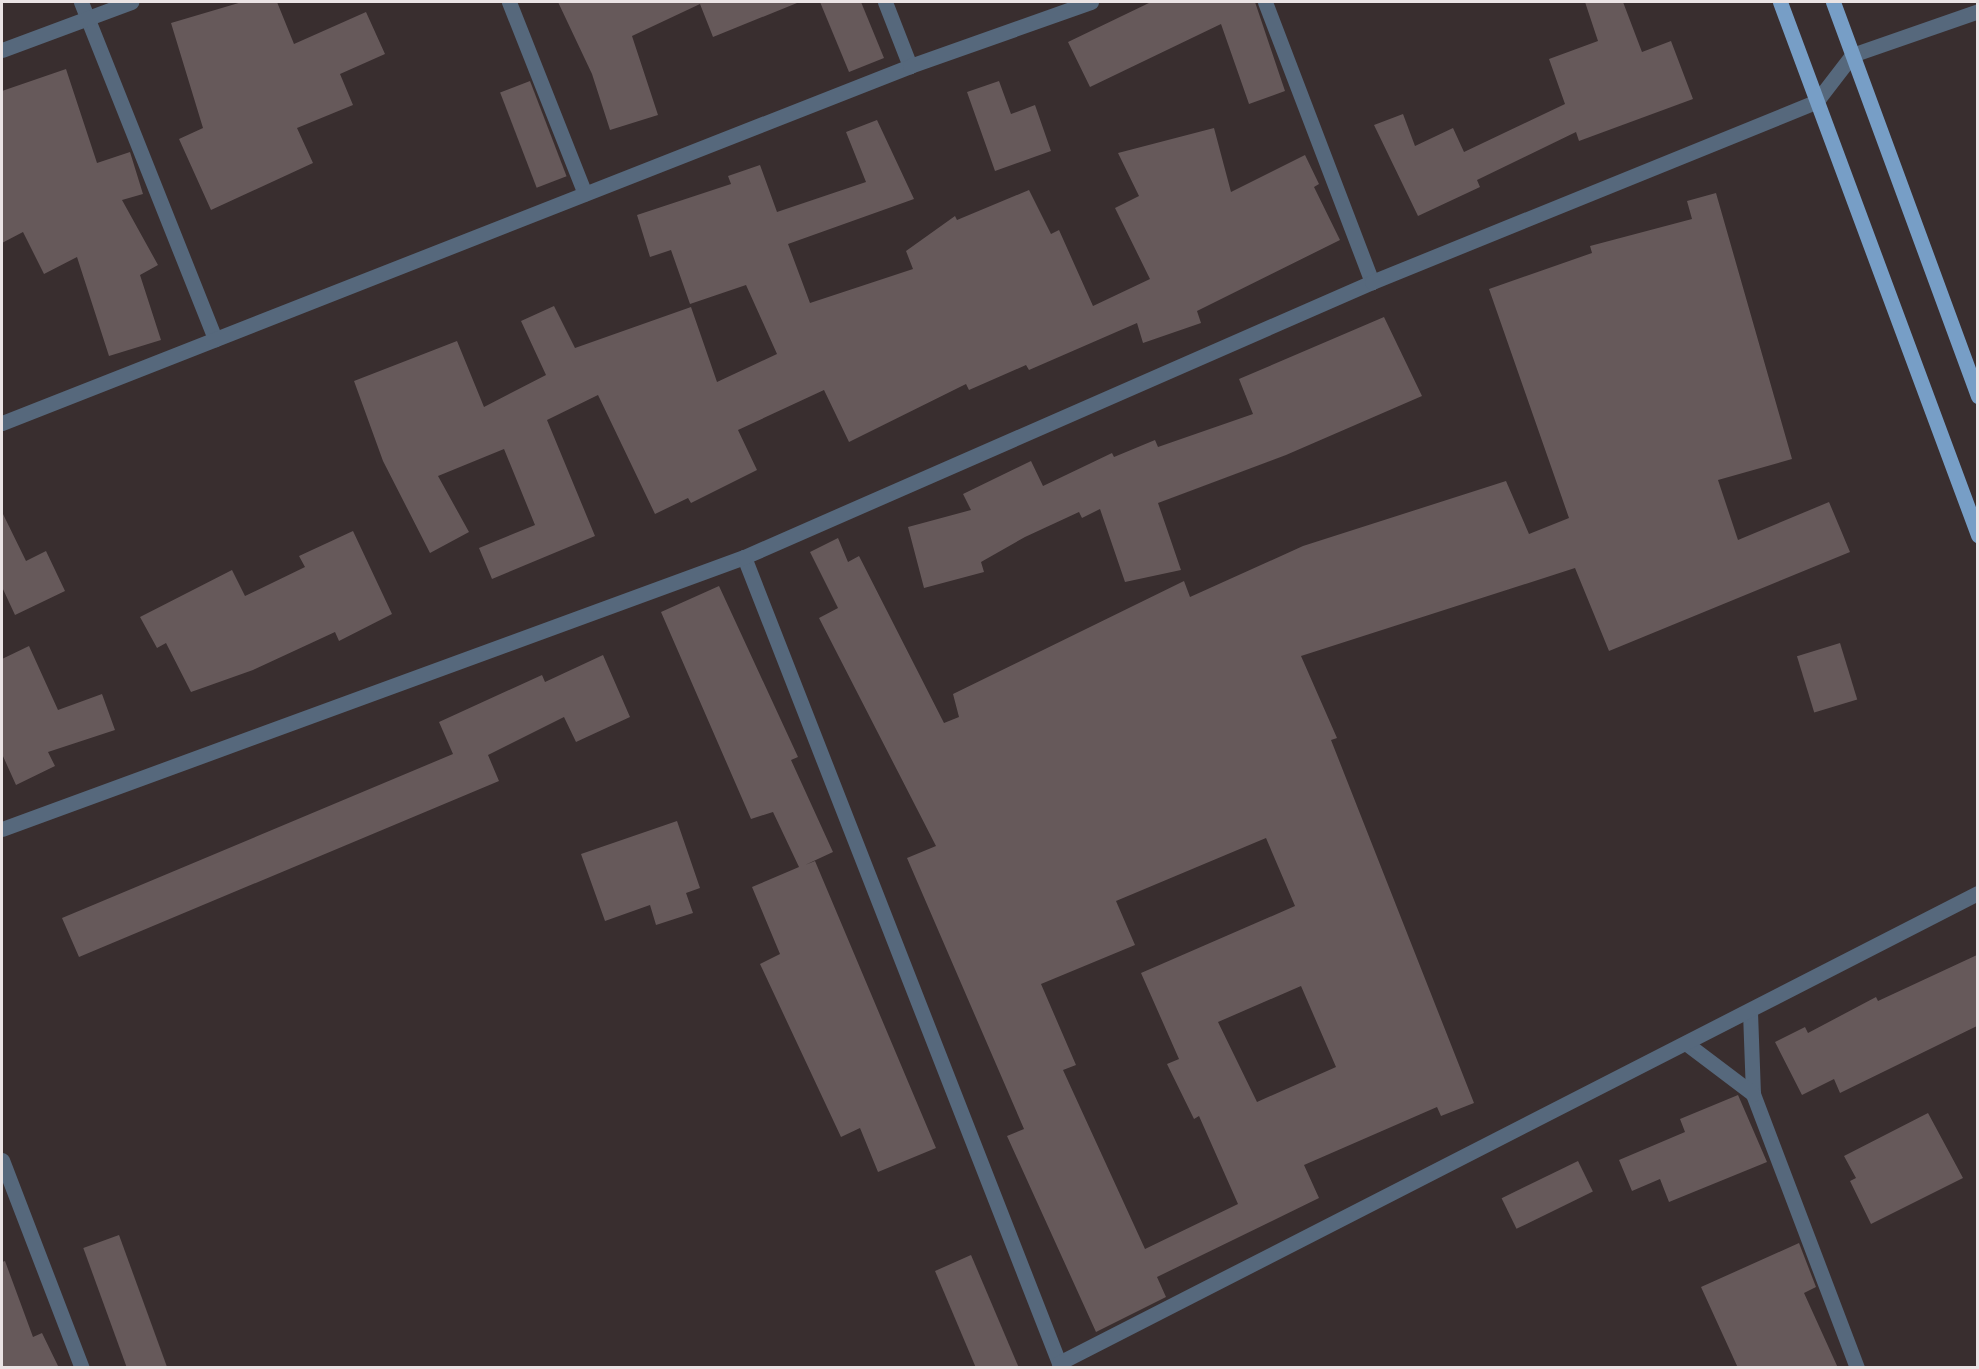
<!DOCTYPE html>
<html>
<head>
<meta charset="utf-8">
<style>
	body { margin:0 }
	#map { position:relative; width:1979px; height:1369px; overflow:hidden; background:#392e2f; font-family:Inter,sans-serif }
	div>[style] { position:absolute }
	[style*='--x'] { left:calc(var(--x)*1px); top:calc(var(--y)*1px); width:calc(var(--w)*1px); rotate:calc(var(--a)*1deg) }
	.building>* { inset:0; background:#66595a; transform-origin:0 0 }
	.minor>* { height:15px; margin:-7.5px; padding:0 7.5px; transform-origin:7.5px; border-radius:7.5px; background:#56687c }
	.major>* { height:15px; margin:-7.5px; padding:0 7.5px; transform-origin:7.5px; border-radius:7.5px; background:#779ec6 }
	span { translate:-50% -50%; white-space:nowrap; text-align:center; line-height:1.15; -webkit-text-stroke:6px #392e2f; paint-order:stroke }
	.frame { position:absolute; inset:0; border:3px solid #eae3e4; pointer-events:none }
</style>
</head>
<body>
<div id="map">
	<div class="building">
		<i style="clip-path:polygon(242px 2px,277px 2px,294px 44px,366px 12px,385px 54px,340px 74px,353px 105px,297px 128px,313px 163px,211px 210px,179px 139px,203px 128px,171px 23px)"></i>
		<i style="clip-path:polygon(558px 2px,796px 2px,797px 3px,713px 37px,700px 4px,632px 36px,658px 115px,610px 130px,592px 74px)"></i>
		<i style="clip-path:polygon(820px 2px,861px 2px,884px 58px,849px 72px)"></i>
		<i style="clip-path:polygon(1151px 2px,1255px 2px,1285px 91px,1249px 104px,1221px 24px,1090px 87px,1068px 42px)"></i>
		<i style="clip-path:polygon(1585px 2px,1623px 2px,1642px 52px,1671px 41px,1693px 99px,1579px 141px,1576px 132px,1477px 180px,1480px 187px,1418px 216px,1374px 125px,1403px 114px,1415px 146px,1453px 128px,1464px 152px,1565px 104px,1549px 59px,1598px 41px)"></i>
		<i style="clip-path:polygon(66px 69px,97px 163px,130px 152px,143px 194px,122px 200px,158px 265px,140px 275px,161px 340px,109px 356px,77px 257px,44px 274px,23px 232px,2px 243px,2px 91px)"></i>
		<i style="left:530px;top:81px;width:102px;height:32px;rotate:69deg"></i>
		<i style="clip-path:polygon(999px 81px,1011px 114px,1035px 105px,1051px 151px,995px 171px,967px 92px)"></i>
		<i style="clip-path:polygon(877px 120px,914px 199px,788px 244px,810px 303px,913px 269px,906px 251px,955px 216px,957px 220px,1029px 190px,1051px 234px,1059px 230px,1093px 306px,1150px 279px,1115px 208px,1139px 196px,1118px 153px,1214px 128px,1231px 192px,1305px 155px,1319px 184px,1314px 187px,1340px 240px,1197px 311px,1201px 323px,1143px 343px,1137px 323px,1029px 370px,1026px 365px,969px 390px,966px 384px,849px 442px,824px 390px,738px 430px,757px 470px,691px 503px,688px 498px,655px 514px,598px 395px,547px 420px,595px 536px,492px 579px,479px 548px,535px 525px,504px 449px,438px 476px,469px 532px,430px 553px,383px 461px,354px 381px,457px 341px,484px 407px,546px 375px,521px 321px,554px 306px,575px 348px,691px 307px,717px 382px,777px 354px,746px 285px,690px 304px,671px 250px,650px 257px,637px 215px,731px 184px,728px 176px,760px 165px,777px 212px,866px 182px,846px 132px)"></i>
		<i style="clip-path:polygon(evenodd,1716px 193px,1792px 459px,1718px 480px,1738px 540px,1829px 502px,1850px 552px,1609px 651px,1575px 568px,1301px 656px,1337px 738px,1331px 740px,1474px 1103px,1441px 1116px,1437px 1107px,1304px 1165px,1319px 1198px,1157px 1277px,1166px 1297px,1096px 1332px,1007px 1136px,1024px 1129px,907px 858px,936px 846px,819px 618px,838px 608px,810px 552px,838px 538px,848px 562px,859px 556px,944px 723px,959px 717px,953px 694px,1184px 581px,1190px 597px,1303px 546px,1506px 481px,1529px 534px,1569px 518px,1489px 289px,1592px 253px,1590px 246px,1692px 219px,1687px 201px,1716px 193px,1266px 838px,1295px 906px,1141px 973px,1179px 1059px,1167px 1064px,1194px 1119px,1199px 1116px,1238px 1204px,1145px 1249px,1063px 1070px,1076px 1065px,1041px 984px,1135px 945px,1116px 901px,1266px 838px,1716px 193px,1301px 986px,1336px 1067px,1257px 1102px,1218px 1022px,1301px 986px)"></i>
		<i style="clip-path:polygon(1384px 317px,1422px 396px,1286px 455px,1158px 503px,1181px 570px,1125px 582px,1100px 509px,1082px 518px,1079px 512px,1025px 537px,981px 562px,984px 572px,924px 588px,908px 527px,971px 510px,963px 494px,1031px 461px,1043px 486px,1112px 453px,1114px 457px,1155px 440px,1158px 447px,1253px 414px,1239px 379px)"></i>
		<i style="clip-path:polygon(2px 512px,26px 561px,46px 551px,65px 591px,15px 615px,2px 587px)"></i>
		<i style="clip-path:polygon(353px 531px,392px 614px,339px 641px,335px 632px,253px 670px,191px 692px,166px 643px,157px 648px,140px 617px,232px 570px,245px 596px,305px 567px,299px 556px)"></i>
		<i style="clip-path:polygon(719px 586px,798px 757px,791px 760px,833px 852px,805px 865px,815px 861px,936px 1148px,878px 1172px,860px 1128px,841px 1137px,760px 964px,780px 954px,752px 887px,799px 867px,773px 812px,751px 819px,661px 612px)"></i>
		<i style="left:1840px;top:643px;width:59px;height:45px;rotate:73deg"></i>
		<i style="clip-path:polygon(29px 646px,58px 710px,102px 694px,115px 730px,48px 752px,55px 766px,16px 785px,2px 754px,2px 659px)"></i>
		<i style="clip-path:polygon(603px 655px,630px 717px,576px 742px,564px 717px,488px 755px,499px 781px,79px 957px,62px 918px,453px 754px,439px 722px,542px 675px,545px 682px)"></i>
		<i style="clip-path:polygon(677px 821px,700px 888px,686px 893px,693px 913px,656px 925px,650px 905px,605px 921px,581px 854px)"></i>
		<i style="clip-path:polygon(1977px 955px,1977px 1026px,1840px 1093px,1834px 1079px,1802px 1095px,1775px 1042px,1805px 1027px,1808px 1033px,1876px 997px,1878px 1001px)"></i>
		<i style="clip-path:polygon(1738px 1095px,1767px 1162px,1669px 1202px,1660px 1179px,1632px 1191px,1619px 1160px,1685px 1132px,1680px 1119px)"></i>
		<i style="clip-path:polygon(1928px 1113px,1963px 1178px,1871px 1224px,1850px 1181px,1856px 1178px,1844px 1156px)"></i>
		<i style="left:1578px;top:1161px;width:34px;height:85px;rotate:64deg"></i>
		<i style="left:119px;top:1235px;width:142px;height:38px;rotate:70deg"></i>
		<i style="clip-path:polygon(1799px 1243px,1816px 1287px,1804px 1293px,1838px 1368px,1738px 1368px,1701px 1287px)"></i>
		<i style="clip-path:polygon(971px 1255px,1019px 1368px,976px 1368px,935px 1271px)"></i>
		<i style="clip-path:polygon(5px 1261px,33px 1337px,42px 1333px,59px 1368px,2px 1368px,2px 1262px)"></i>
	</div>
	<div class="minor">
		<i style="--x:81;--y:2;--w:363;--a:68.3"></i>
		<i style="--x:509;--y:2;--w:206;--a:68.4"></i>
		<i style="--x:885;--y:2;--w:69;--a:68.7"></i>
		<i style="--x:1265;--y:2;--w:300;--a:69.1"></i>
		<i style="--x:2;--y:50;--w:138;--a:-20.4"></i>
		<i style="--x:2;--y:423;--w:976;--a:-21.46"></i>
		<i style="--x:910;--y:66;--w:192;--a:-19.5"></i>
		<i style="--x:744;--y:557;--w:871;--a:68.65"></i>
		<i style="--x:2;--y:829;--w:790;--a:-20.13"></i>
		<i style="--x:744;--y:557;--w:686;--a:-23.65"></i>
		<i style="--x:1372;--y:282;--w:479;--a:-22.1"></i>
		<i style="--x:1816;--y:102;--w:59;--a:-52.5"></i>
		<i style="--x:1852;--y:55;--w:133;--a:-19.2"></i>
		<i style="--x:1750;--y:1012;--w:82;--a:87.9"></i>
		<i style="--x:1753;--y:1094;--w:293;--a:69.2"></i>
		<i style="--x:1687;--y:1044;--w:83;--a:37.1"></i>
		<i style="--x:2;--y:1160;--w:223;--a:69"></i>
		<i style="--x:1059;--y:1363;--w:1032;--a:-27.09"></i>
	</div>
	<div class="major">
		<i style="--x:1780;--y:2;--w:569;--a:69.62"></i>
		<i style="--x:1833;--y:2;--w:420;--a:69.8"></i>
	</div>
	<div class="frame"></div>
</div>
</body>
</html>
